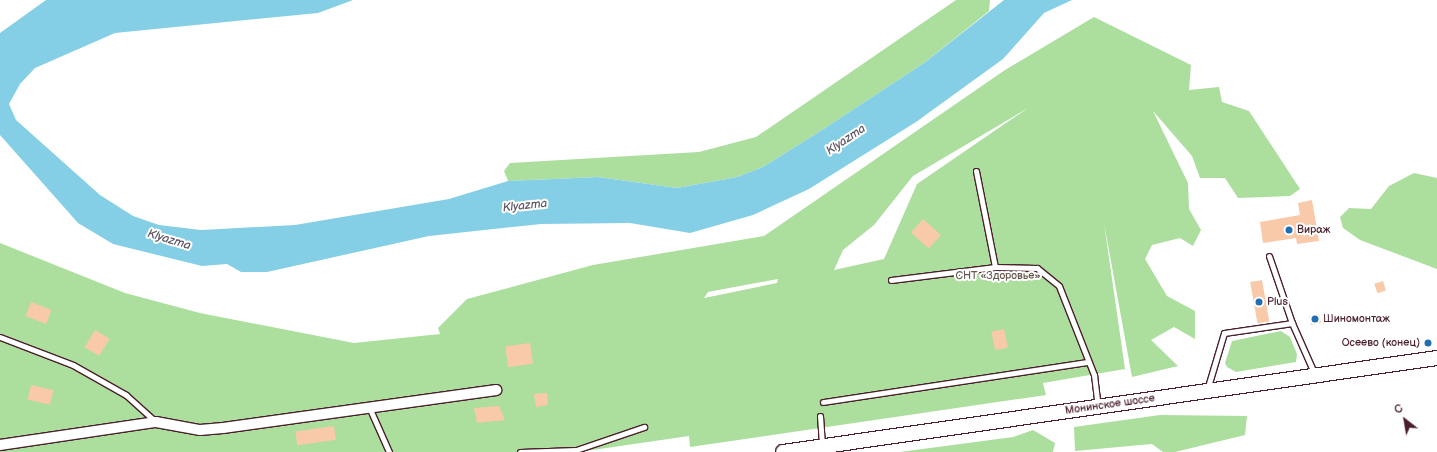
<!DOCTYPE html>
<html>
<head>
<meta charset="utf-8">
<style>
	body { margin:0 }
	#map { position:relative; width:1437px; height:452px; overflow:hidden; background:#fff; font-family:"Balsamiq Sans",sans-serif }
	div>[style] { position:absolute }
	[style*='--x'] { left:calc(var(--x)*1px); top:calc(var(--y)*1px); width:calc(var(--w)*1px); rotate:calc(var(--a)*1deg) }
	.green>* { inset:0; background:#acde9e }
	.water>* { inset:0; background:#85cfe6 }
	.building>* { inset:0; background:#f9caa9; transform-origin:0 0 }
	.roads { filter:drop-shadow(1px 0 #4a1f2b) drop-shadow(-1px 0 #4a1f2b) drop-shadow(0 1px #4a1f2b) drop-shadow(0 -1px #4a1f2b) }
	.service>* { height:5px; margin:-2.5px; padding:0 2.5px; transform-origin:2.5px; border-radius:2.5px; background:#fff }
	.minor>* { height:10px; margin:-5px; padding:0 5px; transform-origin:5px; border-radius:5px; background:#fff }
	.secondary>* { height:14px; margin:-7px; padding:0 7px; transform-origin:7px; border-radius:7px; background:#fff }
	.dots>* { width:11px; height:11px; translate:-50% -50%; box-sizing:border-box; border:2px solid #fff; border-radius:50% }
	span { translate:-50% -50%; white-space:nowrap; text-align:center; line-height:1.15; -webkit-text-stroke:4px #fff; paint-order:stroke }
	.poi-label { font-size:11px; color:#4a1f2b }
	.left { translate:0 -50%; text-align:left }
	.right { translate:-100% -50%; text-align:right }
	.park-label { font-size:11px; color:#67584e }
	.street-label { font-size:11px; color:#4a1f2b }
	.water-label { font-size:12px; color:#5c5463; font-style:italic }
	.north { position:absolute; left:1385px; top:400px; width:40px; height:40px; -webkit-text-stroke:3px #fff; paint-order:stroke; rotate:329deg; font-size:11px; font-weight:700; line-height:16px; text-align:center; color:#4a1f2b }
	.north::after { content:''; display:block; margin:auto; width:14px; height:18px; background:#4a1f2b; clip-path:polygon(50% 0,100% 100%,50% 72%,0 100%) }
</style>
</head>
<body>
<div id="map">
	<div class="green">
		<i style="clip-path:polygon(956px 0,990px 0,989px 11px,924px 63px,819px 132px,763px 167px,737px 177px,677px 188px,598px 177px,508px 181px,504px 171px,510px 163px,699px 152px,756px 137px)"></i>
		<i style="clip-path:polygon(evenodd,1094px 17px,1191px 65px,1189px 90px,1219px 87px,1222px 102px,1249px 111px,1300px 189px,1290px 196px,1238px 198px,1225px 178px,1200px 178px,1192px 156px,1153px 111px,1188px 183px,1189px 209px,1201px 230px,1193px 246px,1180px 238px,1152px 245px,1145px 259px,1167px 296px,1195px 311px,1195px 339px,1174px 327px,1151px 340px,1178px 366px,1132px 377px,1104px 223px,1125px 369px,1043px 383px,1046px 395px,690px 447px,689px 436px,579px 452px,0 452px,0 243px,125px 293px,200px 313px,354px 343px,440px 334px,438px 328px,467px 299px,593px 265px,764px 236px,1005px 70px,1094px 17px,1028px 108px,917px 184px,884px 259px,834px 270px,843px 250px,874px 225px,913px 176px,1028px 108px,1094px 17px,778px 279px,777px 283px,704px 298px,708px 292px,778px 279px)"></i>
		<i style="clip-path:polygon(1414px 173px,1437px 178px,1437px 269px,1360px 240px,1343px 228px,1340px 217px,1349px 208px,1371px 209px,1389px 186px)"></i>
		<i style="clip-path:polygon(1281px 331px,1290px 337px,1297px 354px,1296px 362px,1236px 372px,1227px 367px,1225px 363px,1232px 341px)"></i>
		<i style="clip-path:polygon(1160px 415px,1247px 416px,1245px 435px,1175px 452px,1163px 452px,1152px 444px,1075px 451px,1074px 427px)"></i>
		<i style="clip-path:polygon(1033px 430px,1055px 443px,1053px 452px,900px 452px,1013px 437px)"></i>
	</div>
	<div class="water">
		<i style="clip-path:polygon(46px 0,353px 0,318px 13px,115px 33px,35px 68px,20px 84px,9px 104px,16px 120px,100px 195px,133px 216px,159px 225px,201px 230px,295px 225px,449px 199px,508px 181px,598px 177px,677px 188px,737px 177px,763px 167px,819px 132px,924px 63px,1004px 0,1072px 0,1044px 13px,1003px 59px,916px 122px,809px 189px,753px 215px,690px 233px,630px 223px,541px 224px,429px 236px,267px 272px,241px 272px,227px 264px,202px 266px,113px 244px,78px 223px,0 135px,0 33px)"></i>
	</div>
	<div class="building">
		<i style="clip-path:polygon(1312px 200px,1319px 241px,1297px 244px,1296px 238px,1263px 243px,1260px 222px,1300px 215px,1298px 203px)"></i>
		<i style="left:923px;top:219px;width:24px;height:18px;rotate:42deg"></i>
		<i style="left:1262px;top:280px;width:42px;height:12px;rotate:80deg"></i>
		<i style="left:1383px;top:281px;width:10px;height:9px;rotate:73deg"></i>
		<i style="left:31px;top:302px;width:22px;height:15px;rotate:21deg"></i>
		<i style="left:1319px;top:314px;width:9px;height:10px;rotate:77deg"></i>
		<i style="left:1004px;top:329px;width:19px;height:13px;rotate:78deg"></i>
		<i style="left:95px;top:330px;width:17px;height:20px;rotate:31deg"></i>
		<i style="left:530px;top:343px;width:21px;height:25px;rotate:82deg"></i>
		<i style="left:31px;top:385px;width:23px;height:15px;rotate:13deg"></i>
		<i style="clip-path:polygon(547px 393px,548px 405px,536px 407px,534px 394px)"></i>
		<i style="clip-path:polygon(499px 406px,505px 420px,477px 423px,474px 408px)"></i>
		<i style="left:334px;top:426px;width:14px;height:39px;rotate:82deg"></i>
	</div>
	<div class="roads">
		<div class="service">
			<i style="--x:976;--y:171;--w:98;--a:78.8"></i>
			<i style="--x:1269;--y:256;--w:71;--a:71.1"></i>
			<i style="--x:891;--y:280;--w:105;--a:-7.1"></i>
			<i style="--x:995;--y:267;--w:42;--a:1.4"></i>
			<i style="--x:1037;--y:268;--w:28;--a:39"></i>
			<i style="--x:1059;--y:286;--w:96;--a:68.5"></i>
			<i style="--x:1094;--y:375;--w:31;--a:83"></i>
			<i style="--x:0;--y:337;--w:78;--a:21"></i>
			<i style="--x:73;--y:365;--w:61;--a:29.5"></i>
			<i style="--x:126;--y:395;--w:39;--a:42"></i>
			<i style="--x:1207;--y:390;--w:59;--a:-73.4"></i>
			<i style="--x:1224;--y:333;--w:69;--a:-8.4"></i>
			<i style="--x:1292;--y:323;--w:57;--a:66.1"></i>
			<i style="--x:823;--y:402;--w:268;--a:-8.6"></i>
			<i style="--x:369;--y:407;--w:49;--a:66"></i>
			<i style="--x:820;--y:416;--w:29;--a:86"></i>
			<i style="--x:520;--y:452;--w:56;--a:-2"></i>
			<i style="--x:576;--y:450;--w:72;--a:-18.7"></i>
		</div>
		<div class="minor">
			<i style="--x:0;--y:445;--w:158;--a:-8.4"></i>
			<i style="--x:156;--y:422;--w:45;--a:10.3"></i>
			<i style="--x:200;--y:430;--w:23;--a:-5"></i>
			<i style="--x:223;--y:428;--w:276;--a:-7.9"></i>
		</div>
		<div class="secondary">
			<i style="--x:783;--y:452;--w:661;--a:-8.18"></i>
		</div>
	</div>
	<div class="dots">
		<i style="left:1289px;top:230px;background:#1f6fb2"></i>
		<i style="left:1259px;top:302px;background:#1f6fb2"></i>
		<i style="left:1315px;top:319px;background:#1f6fb2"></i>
		<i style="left:1428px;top:343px;background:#1f6fb2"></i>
	</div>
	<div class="poi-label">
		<span class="left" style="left:1297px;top:230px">Вираж</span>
		<span class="left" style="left:1267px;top:302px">Plus</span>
		<span class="left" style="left:1323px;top:319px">Шиномонтаж</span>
		<span class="right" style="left:1420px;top:343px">Осеево (конец)</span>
	</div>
	<div class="park-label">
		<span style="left:998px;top:276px">СНТ «Здоровье»</span>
	</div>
	<div class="street-label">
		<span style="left:1110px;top:405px;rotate:-8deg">Монинское шоссе</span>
	</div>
	<div class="water-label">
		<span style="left:846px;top:140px;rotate:-34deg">Klyazma</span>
		<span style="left:525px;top:206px;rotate:-6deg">Klyazma</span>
		<span style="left:169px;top:240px;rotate:17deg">Klyazma</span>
	</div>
	<div class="north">С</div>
</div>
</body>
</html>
